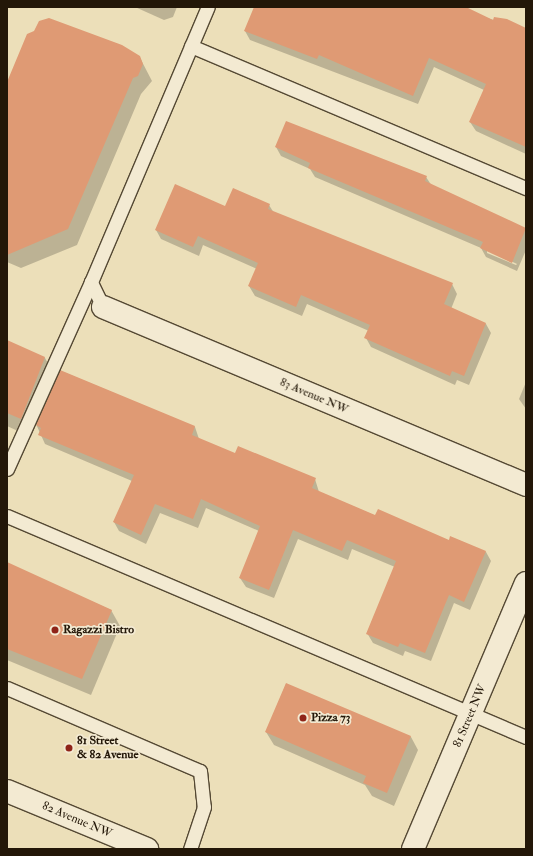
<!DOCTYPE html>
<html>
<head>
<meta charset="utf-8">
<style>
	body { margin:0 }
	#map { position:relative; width:533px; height:856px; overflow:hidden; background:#ecdfb9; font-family:"IM FELL Double Pica",serif }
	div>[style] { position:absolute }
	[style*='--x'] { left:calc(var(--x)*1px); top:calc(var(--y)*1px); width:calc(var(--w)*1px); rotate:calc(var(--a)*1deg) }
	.shadow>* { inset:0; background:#0003 }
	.building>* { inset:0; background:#df9a74 }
	.roads { filter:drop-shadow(1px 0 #554934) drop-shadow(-1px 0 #554934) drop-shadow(0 1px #554934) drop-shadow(0 -1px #554934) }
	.lane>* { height:13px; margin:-6.5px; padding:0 6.5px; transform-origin:6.5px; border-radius:6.5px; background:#f3ead2 }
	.street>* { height:22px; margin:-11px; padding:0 11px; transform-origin:11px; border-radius:11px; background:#f3ead2 }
	.secondary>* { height:22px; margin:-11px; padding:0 11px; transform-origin:11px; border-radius:11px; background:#f3ead2 }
	.dots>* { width:11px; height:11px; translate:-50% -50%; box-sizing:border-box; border:2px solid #f3ead2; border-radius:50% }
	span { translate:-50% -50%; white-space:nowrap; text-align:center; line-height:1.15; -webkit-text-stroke:3.5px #f3ead2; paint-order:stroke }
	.street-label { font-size:12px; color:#231708 }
	.poi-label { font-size:12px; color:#231708; font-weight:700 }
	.left { translate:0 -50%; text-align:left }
	.frame { position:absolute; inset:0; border:8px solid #231708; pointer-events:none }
</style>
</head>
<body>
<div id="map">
	<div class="shadow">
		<i style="clip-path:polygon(135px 7px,177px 7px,173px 17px,164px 20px)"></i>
		<i style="clip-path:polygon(255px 7px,451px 7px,526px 30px,526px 154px,476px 131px,470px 122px,484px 90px,434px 67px,418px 104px,250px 40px,245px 31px)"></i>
		<i style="clip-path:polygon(139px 56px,152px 81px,141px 94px,77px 245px,21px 268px,7px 262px,7px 86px)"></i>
		<i style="clip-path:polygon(evenodd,276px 147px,426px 177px,432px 186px,526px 229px,526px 250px,517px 271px,486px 257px,481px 248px,315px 177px,310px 169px,281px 156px,276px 147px,487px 250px,517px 264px,516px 265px,487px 253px,487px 250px)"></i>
		<i style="clip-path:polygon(269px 205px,274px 213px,452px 284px,457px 294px,451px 309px,486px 324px,491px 333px,469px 385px,457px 380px,455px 385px,371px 347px,366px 338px,369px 331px,307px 304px,302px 316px,255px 296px,249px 286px,257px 269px,203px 245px,199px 256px,161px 239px,156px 230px,226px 208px)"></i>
		<i style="clip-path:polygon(7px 341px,45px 358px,55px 376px,46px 400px,61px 371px,195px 427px,199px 439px,235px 455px,315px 479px,319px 492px,376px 516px,449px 541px,451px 537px,486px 552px,491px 561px,470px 610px,454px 603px,431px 661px,405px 651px,403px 656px,373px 643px,367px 633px,395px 567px,352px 549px,348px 560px,298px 539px,274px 598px,246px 587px,240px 578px,259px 531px,206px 508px,198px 528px,160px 513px,146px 544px,119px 531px,114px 522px,132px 481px,45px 444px,36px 424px,31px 437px,7px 426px)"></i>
		<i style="clip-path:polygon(526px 382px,526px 409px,519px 399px)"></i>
		<i style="clip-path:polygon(7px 564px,111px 610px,120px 626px,91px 695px,7px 660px)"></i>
		<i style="clip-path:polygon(286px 684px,411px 737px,418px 750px,394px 806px,372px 796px,365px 785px,274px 745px,266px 732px)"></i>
	</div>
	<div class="building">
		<i style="clip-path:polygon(254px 7px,466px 7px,493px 20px,494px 17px,507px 19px,526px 28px,526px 147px,469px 122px,486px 84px,429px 58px,413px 96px,319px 55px,317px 59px,244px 31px)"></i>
		<i style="clip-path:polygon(49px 18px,122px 45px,140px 56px,143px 64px,138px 76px,133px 78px,68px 229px,7px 255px,7px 82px,27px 34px,34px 31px,39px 21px)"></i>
		<i style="clip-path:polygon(286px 121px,427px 176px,425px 181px,526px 228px,512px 263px,480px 248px,483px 242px,308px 168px,310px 163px,275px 147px)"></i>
		<i style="clip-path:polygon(175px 184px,225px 206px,233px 188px,270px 204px,268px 209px,453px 283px,444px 304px,486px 323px,464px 376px,452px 371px,450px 376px,364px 338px,370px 325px,301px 295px,296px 307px,248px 286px,258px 263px,198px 236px,193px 247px,155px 230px)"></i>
		<i style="clip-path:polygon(7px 340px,45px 357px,21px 419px,7px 413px)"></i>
		<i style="clip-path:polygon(60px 370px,195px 426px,192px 435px,235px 453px,238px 446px,316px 478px,312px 488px,375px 515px,378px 509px,449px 540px,450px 536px,486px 551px,464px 602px,449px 595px,425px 653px,400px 643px,398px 647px,366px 634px,396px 561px,347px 540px,342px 551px,293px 530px,269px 590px,239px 578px,260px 526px,201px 499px,193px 519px,155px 504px,141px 535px,113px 522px,134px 475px,38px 435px,41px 428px,36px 425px)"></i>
		<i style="clip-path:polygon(7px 562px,112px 610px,82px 679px,7px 649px)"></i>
		<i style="clip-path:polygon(286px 683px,411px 736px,387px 793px,363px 783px,366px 776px,265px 732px)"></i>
	</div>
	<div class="roads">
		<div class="lane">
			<i style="--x:191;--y:46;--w:364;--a:23"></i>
			<i style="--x:103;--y:307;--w:28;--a:-116"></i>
			<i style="--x:91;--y:282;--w:299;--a:-67"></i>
			<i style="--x:7;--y:469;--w:205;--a:-65.8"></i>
			<i style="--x:7;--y:516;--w:564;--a:23.07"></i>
			<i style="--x:7;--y:688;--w:210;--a:23.3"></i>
			<i style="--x:200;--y:771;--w:36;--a:84"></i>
			<i style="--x:204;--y:807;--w:44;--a:108.4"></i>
		</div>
		<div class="street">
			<i style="--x:103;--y:307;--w:459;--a:22.8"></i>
			<i style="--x:413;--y:849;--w:289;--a:-67"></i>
		</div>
		<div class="secondary">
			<i style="--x:7;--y:791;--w:152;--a:22.5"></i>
		</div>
	</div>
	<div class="dots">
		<i style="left:55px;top:630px;background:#8f2418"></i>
		<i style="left:303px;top:718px;background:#8f2418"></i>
		<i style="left:69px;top:748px;background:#8f2418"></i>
	</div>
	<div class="street-label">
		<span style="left:314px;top:396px;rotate:23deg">83 Avenue NW</span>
		<span style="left:470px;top:716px;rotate:-67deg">81 Street NW</span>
		<span style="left:77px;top:820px;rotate:23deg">82 Avenue NW</span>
	</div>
	<div class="poi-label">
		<span class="left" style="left:63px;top:630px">Ragazzi Bistro</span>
		<span class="left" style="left:311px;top:718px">Pizza 73</span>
		<span class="left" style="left:77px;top:748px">81 Street<br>&amp; 82 Avenue</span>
	</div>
	<div class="frame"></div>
</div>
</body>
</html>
